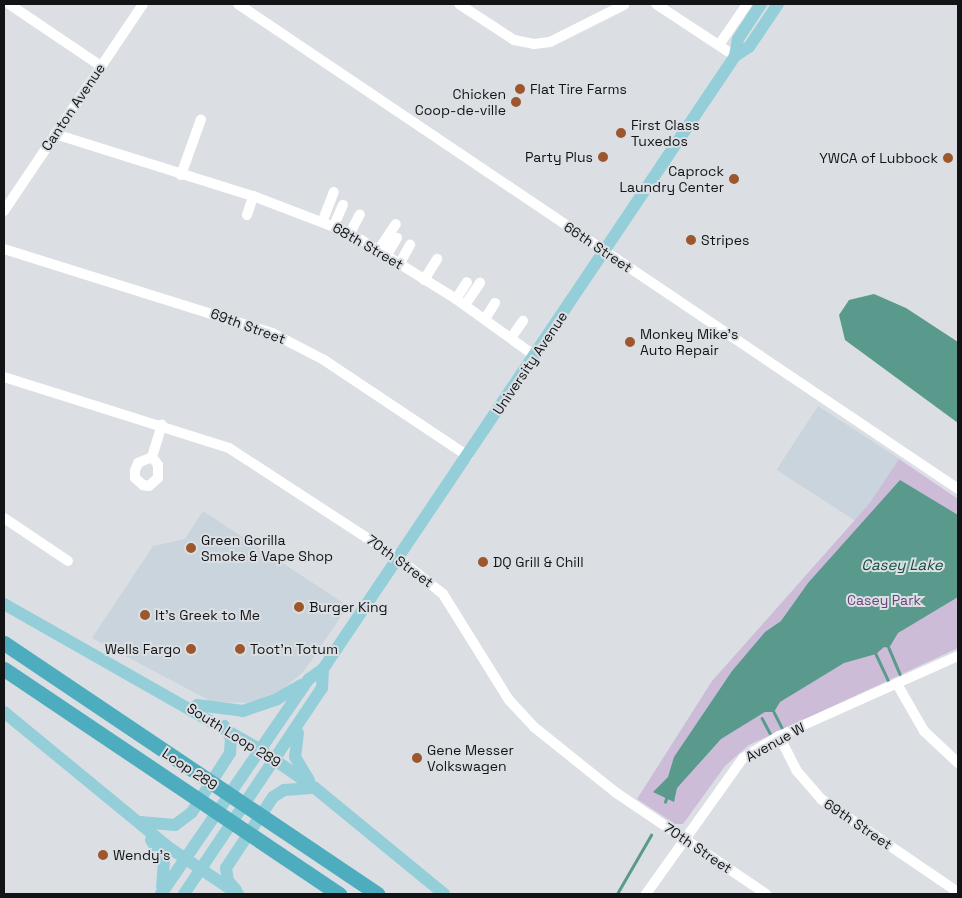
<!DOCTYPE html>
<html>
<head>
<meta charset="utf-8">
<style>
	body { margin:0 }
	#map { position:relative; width:962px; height:898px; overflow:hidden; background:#dbdfe3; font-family:"Space Grotesk",sans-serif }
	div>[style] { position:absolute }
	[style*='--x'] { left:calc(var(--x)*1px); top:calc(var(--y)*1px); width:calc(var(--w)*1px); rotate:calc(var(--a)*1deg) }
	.built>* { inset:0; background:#c9d4dd; transform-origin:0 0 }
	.green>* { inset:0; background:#ccbcd8 }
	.water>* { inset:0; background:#599a8d }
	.stream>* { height:2.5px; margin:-1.25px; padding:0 1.25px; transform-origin:1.25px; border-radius:1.25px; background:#599a8d }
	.minor>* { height:10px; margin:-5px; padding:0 5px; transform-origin:5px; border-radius:5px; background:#fff }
	.major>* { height:12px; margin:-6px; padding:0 6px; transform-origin:6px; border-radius:6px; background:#94ced9 }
	.highway>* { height:15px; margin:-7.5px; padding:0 7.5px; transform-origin:7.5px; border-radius:7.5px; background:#4dadbf }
	.dots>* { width:14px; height:14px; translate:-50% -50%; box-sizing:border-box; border:2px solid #dbdfe3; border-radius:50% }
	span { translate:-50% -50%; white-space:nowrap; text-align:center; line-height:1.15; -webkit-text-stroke:4px #dbdfe3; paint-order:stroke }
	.poi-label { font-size:14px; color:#121415 }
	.left { translate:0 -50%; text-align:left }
	.right { translate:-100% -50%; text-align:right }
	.street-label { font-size:14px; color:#121415 }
	.park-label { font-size:14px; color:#68447f }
	.water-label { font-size:15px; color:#154e44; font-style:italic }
	.frame { position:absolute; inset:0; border:5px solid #121415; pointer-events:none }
</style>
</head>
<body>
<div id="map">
	<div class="built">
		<i style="left:818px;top:406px;width:97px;height:76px;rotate:33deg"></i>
		<i style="clip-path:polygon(203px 511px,348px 606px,304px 671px,282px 690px,251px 703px,212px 702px,92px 638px,153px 546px,185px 539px)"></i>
	</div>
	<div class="green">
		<i style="clip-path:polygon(899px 459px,958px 499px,958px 648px,749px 745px,725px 766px,683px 824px,675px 824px,637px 799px,712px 681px,869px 504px)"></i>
	</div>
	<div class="water">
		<i style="clip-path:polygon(874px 294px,906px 308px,958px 342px,958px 423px,845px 340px,839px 315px,849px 300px)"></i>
		<i style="clip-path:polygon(900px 480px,958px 515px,958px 597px,898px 633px,889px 648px,884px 647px,876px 654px,844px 663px,780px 702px,774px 712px,765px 712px,721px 739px,677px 788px,674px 802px,653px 792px,668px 777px,674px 757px,732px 671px,765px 632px,781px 621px,808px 583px)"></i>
	</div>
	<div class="stream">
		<i style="--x:889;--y:648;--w:28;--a:67"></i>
		<i style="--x:876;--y:654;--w:29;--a:65"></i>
		<i style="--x:774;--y:712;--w:18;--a:63"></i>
		<i style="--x:762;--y:718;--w:17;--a:62"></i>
		<i style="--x:665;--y:802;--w:3;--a:-72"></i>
		<i style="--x:617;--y:894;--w:68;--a:-60"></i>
	</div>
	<div class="minor">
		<i style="--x:9;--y:4;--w:111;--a:34"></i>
		<i style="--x:238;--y:4;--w:868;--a:33.96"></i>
		<i style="--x:459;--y:4;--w:66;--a:33.2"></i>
		<i style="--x:514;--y:40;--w:20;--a:11"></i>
		<i style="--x:534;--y:44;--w:16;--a:-7"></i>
		<i style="--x:550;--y:42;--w:83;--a:-26.6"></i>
		<i style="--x:656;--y:4;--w:95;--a:33.4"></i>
		<i style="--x:719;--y:45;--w:50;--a:-55.7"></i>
		<i style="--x:55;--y:134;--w:207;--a:17.4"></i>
		<i style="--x:253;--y:196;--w:104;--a:20.9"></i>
		<i style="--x:350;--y:233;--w:125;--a:31.9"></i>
		<i style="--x:456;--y:299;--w:97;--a:35.8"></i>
		<i style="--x:181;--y:175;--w:59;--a:-70.3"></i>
		<i style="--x:4;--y:211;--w:249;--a:-56.1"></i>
		<i style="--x:247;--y:215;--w:20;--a:-72"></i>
		<i style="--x:323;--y:220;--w:30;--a:-69"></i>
		<i style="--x:334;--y:225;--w:22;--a:-66"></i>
		<i style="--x:350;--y:233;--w:21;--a:-62"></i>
		<i style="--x:4;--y:249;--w:281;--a:17.4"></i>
		<i style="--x:272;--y:333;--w:59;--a:27.4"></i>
		<i style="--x:324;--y:360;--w:173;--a:33.7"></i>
		<i style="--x:379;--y:249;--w:30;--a:-56"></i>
		<i style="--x:387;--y:255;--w:20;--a:-60"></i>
		<i style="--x:400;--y:263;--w:21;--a:-61"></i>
		<i style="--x:424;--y:280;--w:25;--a:-58"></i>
		<i style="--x:456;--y:299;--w:20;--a:-57"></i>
		<i style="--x:465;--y:305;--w:27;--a:-56"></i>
		<i style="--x:485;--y:319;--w:19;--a:-58"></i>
		<i style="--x:511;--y:338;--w:21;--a:-55"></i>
		<i style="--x:4;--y:377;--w:236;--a:17.5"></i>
		<i style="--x:229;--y:448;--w:202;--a:33.1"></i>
		<i style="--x:398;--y:558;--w:58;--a:38.7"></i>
		<i style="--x:443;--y:594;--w:125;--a:58.1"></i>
		<i style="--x:509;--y:700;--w:37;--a:47"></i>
		<i style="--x:534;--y:727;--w:104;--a:38.7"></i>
		<i style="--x:615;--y:792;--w:182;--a:34"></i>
		<i style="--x:152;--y:457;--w:15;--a:157"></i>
		<i style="--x:138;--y:463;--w:9;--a:111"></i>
		<i style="--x:135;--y:471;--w:7;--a:90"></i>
		<i style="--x:135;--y:478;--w:11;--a:41"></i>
		<i style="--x:143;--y:485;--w:6;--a:9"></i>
		<i style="--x:149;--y:486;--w:12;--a:-42"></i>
		<i style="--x:158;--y:478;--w:13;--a:-90"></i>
		<i style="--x:158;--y:465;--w:10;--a:-127"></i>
		<i style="--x:152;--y:457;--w:34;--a:-73"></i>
		<i style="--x:4;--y:518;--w:77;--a:33.9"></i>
		<i style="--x:897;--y:684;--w:54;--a:60.1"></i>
		<i style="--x:924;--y:731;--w:47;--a:43.3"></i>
		<i style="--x:779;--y:736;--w:38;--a:63"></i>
		<i style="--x:796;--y:770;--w:38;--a:49"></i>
		<i style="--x:821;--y:799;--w:166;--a:34.2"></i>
		<i style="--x:646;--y:894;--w:167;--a:-54.5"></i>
		<i style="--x:743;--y:758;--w:42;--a:-31.4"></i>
		<i style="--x:779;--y:736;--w:196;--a:-24.1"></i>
	</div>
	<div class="major">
		<i style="--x:735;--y:56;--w:17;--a:-80"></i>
		<i style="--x:738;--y:39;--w:42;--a:-56.7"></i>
		<i style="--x:4;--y:604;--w:293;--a:29.6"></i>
		<i style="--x:259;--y:749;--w:68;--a:34.9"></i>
		<i style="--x:315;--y:788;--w:167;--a:39.4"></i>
		<i style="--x:197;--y:705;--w:46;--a:7.4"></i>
		<i style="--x:243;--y:711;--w:36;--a:-19"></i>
		<i style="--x:277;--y:699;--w:28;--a:-30"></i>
		<i style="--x:4;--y:712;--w:216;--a:39.4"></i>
		<i style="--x:171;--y:849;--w:81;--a:33.9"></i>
		<i style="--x:298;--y:733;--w:24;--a:97"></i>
		<i style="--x:295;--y:757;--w:27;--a:59"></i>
		<i style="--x:140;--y:822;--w:35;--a:5"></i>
		<i style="--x:175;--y:825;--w:21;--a:-37"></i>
		<i style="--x:192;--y:812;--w:70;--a:-57.2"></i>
		<i style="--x:230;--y:753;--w:15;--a:-86"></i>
		<i style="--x:231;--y:738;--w:14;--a:-120"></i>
		<i style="--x:151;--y:840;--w:24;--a:57"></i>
		<i style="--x:164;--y:860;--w:27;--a:94"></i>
		<i style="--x:236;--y:890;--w:12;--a:-132"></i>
		<i style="--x:228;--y:881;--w:13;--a:-99"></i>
		<i style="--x:226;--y:868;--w:85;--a:-56.5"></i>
		<i style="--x:273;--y:797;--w:13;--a:-32"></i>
		<i style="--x:284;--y:790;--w:31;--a:-4"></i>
		<i style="--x:161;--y:894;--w:261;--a:-55.5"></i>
		<i style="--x:309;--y:679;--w:17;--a:-36"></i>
		<i style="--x:323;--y:669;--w:739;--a:-56.09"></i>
		<i style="--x:735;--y:56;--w:17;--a:-33"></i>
		<i style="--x:749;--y:47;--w:52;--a:-56"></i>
		<i style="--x:184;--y:894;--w:248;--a:-56.2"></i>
		<i style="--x:322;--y:688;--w:19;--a:-87"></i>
	</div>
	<div class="highway">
		<i style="--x:4;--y:643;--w:450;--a:33.9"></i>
		<i style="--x:4;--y:669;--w:404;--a:33.9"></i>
	</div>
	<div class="dots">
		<i style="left:520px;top:89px;background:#9c572c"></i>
		<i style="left:516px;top:102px;background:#9c572c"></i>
		<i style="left:621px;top:133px;background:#9c572c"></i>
		<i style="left:603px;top:157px;background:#9c572c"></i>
		<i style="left:948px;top:158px;background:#9c572c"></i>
		<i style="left:734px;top:179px;background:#9c572c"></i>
		<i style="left:691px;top:240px;background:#9c572c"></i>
		<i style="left:630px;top:342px;background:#9c572c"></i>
		<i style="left:191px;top:548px;background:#9c572c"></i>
		<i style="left:483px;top:562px;background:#9c572c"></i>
		<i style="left:299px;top:607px;background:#9c572c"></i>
		<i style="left:145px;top:615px;background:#9c572c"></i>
		<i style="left:191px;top:649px;background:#9c572c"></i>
		<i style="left:240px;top:649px;background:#9c572c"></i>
		<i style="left:417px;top:758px;background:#9c572c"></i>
		<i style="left:103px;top:855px;background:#9c572c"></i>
	</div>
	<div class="poi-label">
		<span class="left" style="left:530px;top:89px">Flat Tire Farms</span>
		<span class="right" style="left:506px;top:102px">Chicken<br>Coop-de-ville</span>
		<span class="left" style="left:631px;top:133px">First Class<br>Tuxedos</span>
		<span class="right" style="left:593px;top:157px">Party Plus</span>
		<span class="right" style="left:938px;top:158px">YWCA of Lubbock</span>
		<span class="right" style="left:724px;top:179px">Caprock<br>Laundry Center</span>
		<span class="left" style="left:701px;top:240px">Stripes</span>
		<span class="left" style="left:640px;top:342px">Monkey Mike's<br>Auto Repair</span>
		<span class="left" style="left:201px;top:548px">Green Gorilla<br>Smoke &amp; Vape Shop</span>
		<span class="left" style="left:493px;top:562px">DQ Grill &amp; Chill</span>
		<span class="left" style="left:309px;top:607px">Burger King</span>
		<span class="left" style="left:155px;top:615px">It's Greek to Me</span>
		<span class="right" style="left:181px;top:649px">Wells Fargo</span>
		<span class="left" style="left:250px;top:649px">Toot'n Totum</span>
		<span class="left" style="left:427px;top:758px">Gene Messer<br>Volkswagen</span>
		<span class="left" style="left:113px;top:855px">Wendy's</span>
	</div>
	<div class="street-label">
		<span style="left:73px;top:107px;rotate:-56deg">Canton Avenue</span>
		<span style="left:368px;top:246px;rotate:30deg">68th Street</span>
		<span style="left:598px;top:247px;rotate:34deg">66th Street</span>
		<span style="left:248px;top:326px;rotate:20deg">69th Street</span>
		<span style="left:530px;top:363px;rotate:-56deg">University Avenue</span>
		<span style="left:400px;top:561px;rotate:36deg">70th Street</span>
		<span style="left:234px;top:735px;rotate:32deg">South Loop 289</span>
		<span style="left:775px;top:742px;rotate:-29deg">Avenue W</span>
		<span style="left:190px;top:769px;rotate:34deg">Loop 289</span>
		<span style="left:858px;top:824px;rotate:34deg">69th Street</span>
		<span style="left:698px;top:848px;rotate:34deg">70th Street</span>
	</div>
	<div class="park-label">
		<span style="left:884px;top:600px">Casey Park</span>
	</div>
	<div class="water-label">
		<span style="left:902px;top:565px">Casey Lake</span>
	</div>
	<div class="frame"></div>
</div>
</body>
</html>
